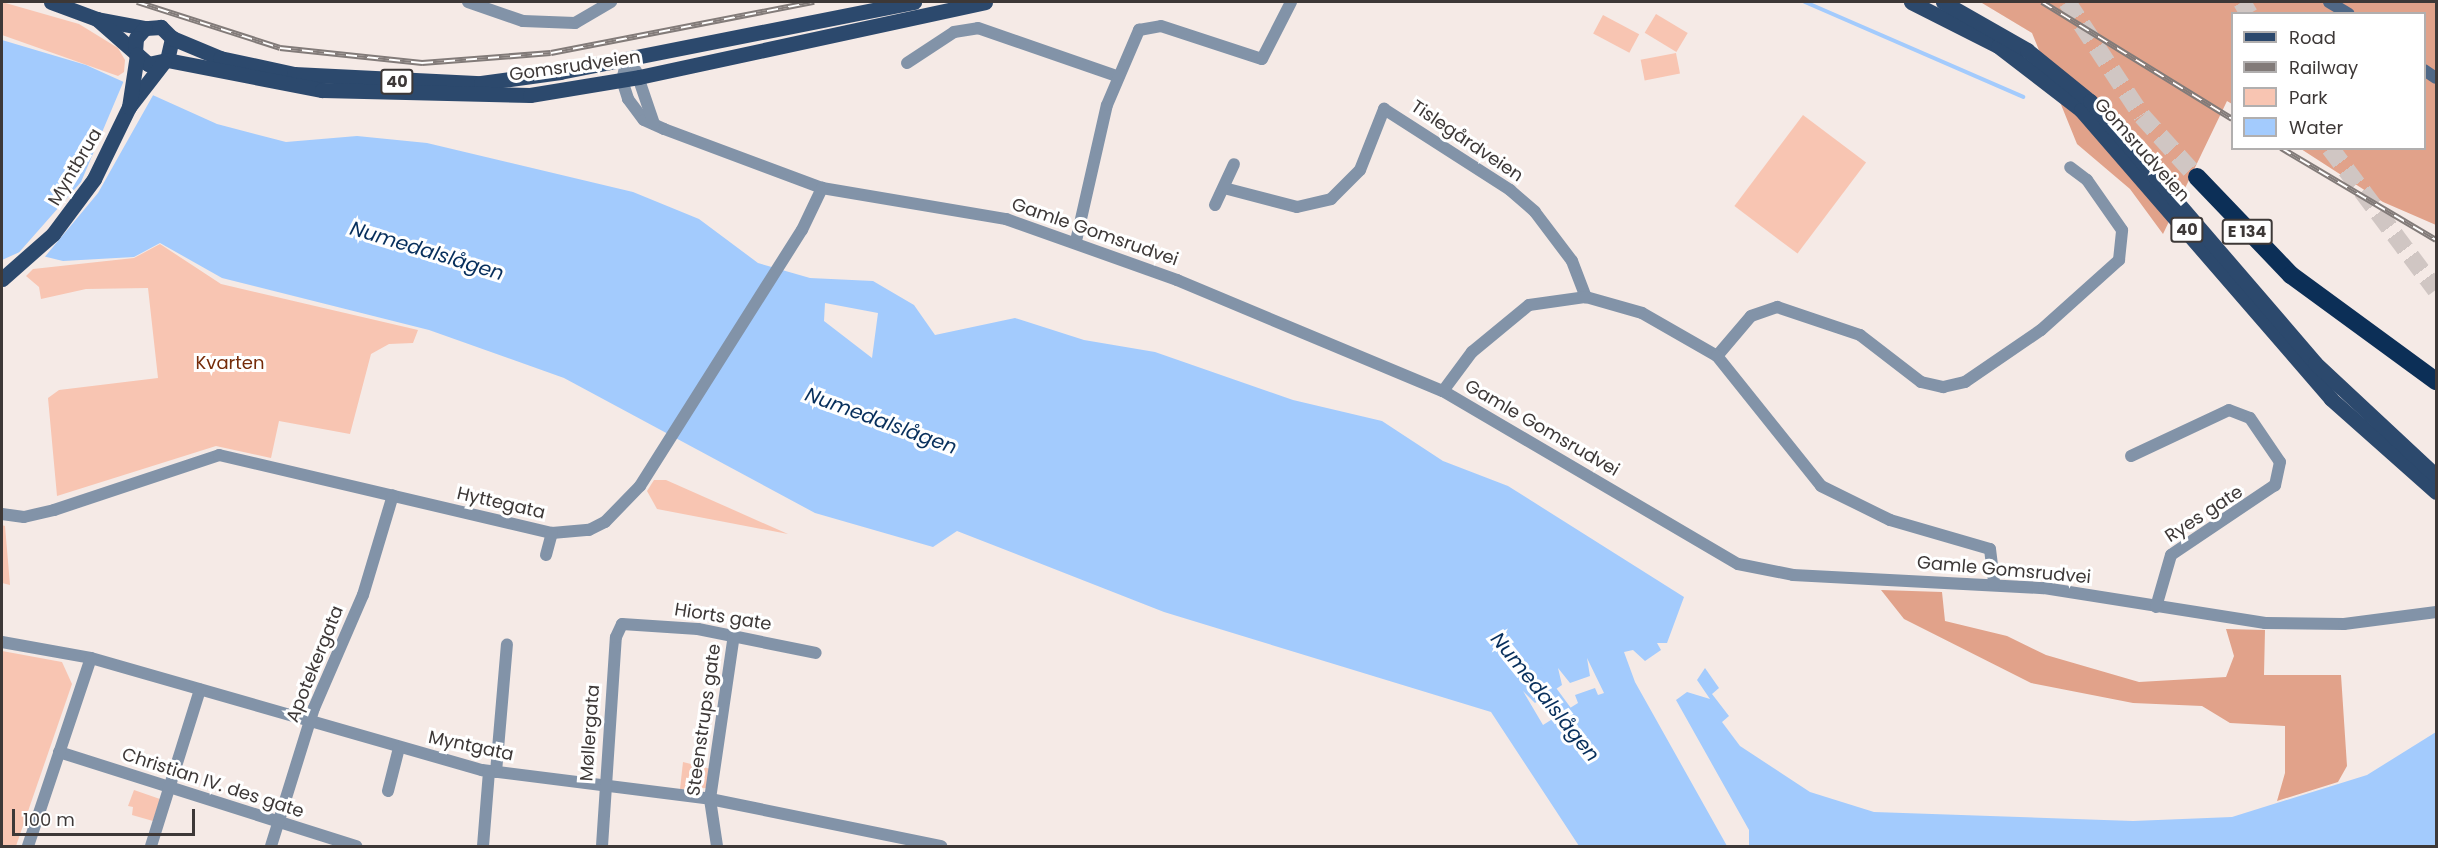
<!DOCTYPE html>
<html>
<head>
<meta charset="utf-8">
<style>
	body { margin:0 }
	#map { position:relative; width:2438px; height:848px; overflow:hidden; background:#f5eae6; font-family:Poppins,sans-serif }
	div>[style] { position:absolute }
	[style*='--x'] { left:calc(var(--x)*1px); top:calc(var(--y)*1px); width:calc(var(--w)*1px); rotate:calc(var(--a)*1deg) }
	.green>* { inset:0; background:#f8c5b2; transform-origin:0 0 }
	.forest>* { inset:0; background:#e1a28a }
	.water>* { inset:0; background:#a3cbfd }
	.pier>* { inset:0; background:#f5eae6 }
	.stream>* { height:4px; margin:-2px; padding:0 2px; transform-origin:2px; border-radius:2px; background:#a3cbfd }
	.river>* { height:22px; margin:-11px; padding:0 11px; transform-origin:11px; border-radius:11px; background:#a3cbfd }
	.highway-tunnel>* { height:18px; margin-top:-9px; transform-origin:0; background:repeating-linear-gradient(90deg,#d0c6c3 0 18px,transparent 0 27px) }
	.street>* { height:12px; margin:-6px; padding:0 6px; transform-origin:6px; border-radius:6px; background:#8293a8 }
	.secondary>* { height:12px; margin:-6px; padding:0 6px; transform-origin:6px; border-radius:6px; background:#506886 }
	.primary>* { height:15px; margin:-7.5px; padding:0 7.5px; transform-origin:7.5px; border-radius:7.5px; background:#2c496d }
	.highway>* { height:18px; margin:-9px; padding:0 9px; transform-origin:9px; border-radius:9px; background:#0c2f57 }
	.rail>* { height:6px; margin-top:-3px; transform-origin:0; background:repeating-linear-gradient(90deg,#fff 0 11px,#827b79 0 22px); box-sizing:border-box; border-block:2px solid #827b79 }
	span { translate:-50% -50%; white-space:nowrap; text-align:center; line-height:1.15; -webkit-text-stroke:6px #fff; paint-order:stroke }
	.shield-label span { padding:2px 4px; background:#fff; border:2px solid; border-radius:4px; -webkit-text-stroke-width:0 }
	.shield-label { font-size:16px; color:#3d3837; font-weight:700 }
	.street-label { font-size:18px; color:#3d3837 }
	.park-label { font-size:18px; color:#752b09 }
	.water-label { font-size:20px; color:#072f5c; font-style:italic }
	.frame { position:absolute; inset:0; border:3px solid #3d3837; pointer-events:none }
	.legend { position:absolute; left:2231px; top:12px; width:195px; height:138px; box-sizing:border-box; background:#fff; border:2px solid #b1afaf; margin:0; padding:8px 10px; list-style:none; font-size:18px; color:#3d3837 }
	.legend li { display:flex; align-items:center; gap:12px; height:30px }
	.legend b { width:30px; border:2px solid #b1afaf }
	.scale { position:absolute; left:12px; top:809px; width:183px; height:27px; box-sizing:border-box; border:3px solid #3d3837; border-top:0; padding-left:8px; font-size:18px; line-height:21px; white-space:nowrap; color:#3d3837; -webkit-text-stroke:4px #fff; paint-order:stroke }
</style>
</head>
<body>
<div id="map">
	<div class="green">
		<i style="clip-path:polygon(2px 2px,79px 24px,118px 48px,125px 60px,124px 72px,118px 76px,2px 35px)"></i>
		<i style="left:1656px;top:14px;width:37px;height:22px;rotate:31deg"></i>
		<i style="left:1603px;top:15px;width:41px;height:21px;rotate:28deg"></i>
		<i style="left:1676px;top:53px;width:21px;height:36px;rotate:79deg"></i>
		<i style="left:1803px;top:115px;width:79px;height:114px;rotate:37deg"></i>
		<i style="clip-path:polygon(160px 244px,221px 284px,418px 330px,413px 343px,389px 344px,371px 354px,350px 434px,279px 421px,271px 458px,216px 446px,57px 496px,48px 398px,59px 390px,158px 378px,148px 288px,86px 289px,41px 299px,39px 287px,26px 276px,33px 269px,134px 258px)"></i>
		<i style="clip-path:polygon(654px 480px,666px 480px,788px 534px,657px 509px,647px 491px)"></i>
		<i style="clip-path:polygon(2px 525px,5px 526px,10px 585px,2px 583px)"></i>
		<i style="clip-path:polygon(2px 651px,62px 662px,72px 684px,16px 846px,2px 846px)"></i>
		<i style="clip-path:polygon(683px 762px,711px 769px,707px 788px,680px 789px)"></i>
		<i style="clip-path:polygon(134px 790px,160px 799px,153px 821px,132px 815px,133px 807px,128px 806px)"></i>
	</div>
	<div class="forest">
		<i style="clip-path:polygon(2436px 2px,2436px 225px,2383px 202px,2301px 149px,2424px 148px,2424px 14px,2232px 14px,2232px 104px,2227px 101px,2163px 234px,2130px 189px,2077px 144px,2032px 33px,1982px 3px)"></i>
		<i style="clip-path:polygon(1881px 590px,1942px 592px,1945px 621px,2007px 636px,2046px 655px,2139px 682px,2226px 677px,2234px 656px,2226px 629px,2265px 630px,2264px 675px,2341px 675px,2347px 766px,2338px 782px,2277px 801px,2285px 773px,2285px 726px,2230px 723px,2202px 706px,2133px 703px,2031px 683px,1904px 619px)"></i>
	</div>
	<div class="water">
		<i style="clip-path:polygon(evenodd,2px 40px,86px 65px,217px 124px,286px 142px,357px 136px,427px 143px,633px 192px,699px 219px,758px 263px,810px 278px,873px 281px,914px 305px,935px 335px,1015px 318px,1084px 340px,1155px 352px,1293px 400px,1382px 421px,1443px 461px,1508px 486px,1684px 597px,1667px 643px,1657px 643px,1661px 650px,1645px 661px,1633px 650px,1624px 652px,1635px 682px,1727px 846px,1579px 846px,1491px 712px,1164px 612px,957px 531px,933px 547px,815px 513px,564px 378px,429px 330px,222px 278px,160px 243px,134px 257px,63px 261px,22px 251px,2px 260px,2px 40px,825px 303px,878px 313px,872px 358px,824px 321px,825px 303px,2px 40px,1587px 658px,1604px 693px,1598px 695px,1595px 688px,1575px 695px,1578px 703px,1543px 725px,1523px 691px,1535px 703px,1562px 685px,1558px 668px,1570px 683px,1590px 676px,1587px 658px)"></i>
		<i style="clip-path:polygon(1705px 668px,1719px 688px,1712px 694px,1729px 716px,1722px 722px,1740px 746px,1810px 792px,1874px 812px,2133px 821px,2232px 817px,2367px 775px,2436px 732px,2436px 846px,1749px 846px,1749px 830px,1676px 700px,1687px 692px,1710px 699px,1697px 680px)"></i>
	</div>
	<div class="pier">
		<i style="clip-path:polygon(125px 78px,156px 90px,98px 193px,43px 259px,15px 257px,81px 182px)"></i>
	</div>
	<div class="stream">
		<i style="--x:1805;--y:2;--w:238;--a:23.5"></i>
	</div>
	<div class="river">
		<i style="--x:1530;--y:671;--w:81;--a:53.6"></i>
	</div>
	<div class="highway-tunnel">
		<i style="--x:2067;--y:2;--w:136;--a:56.7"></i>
		<i style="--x:2142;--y:116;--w:82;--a:48"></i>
		<i style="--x:2242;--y:2;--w:14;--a:60"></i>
		<i style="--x:2330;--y:148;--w:177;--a:53.3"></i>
	</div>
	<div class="street">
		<i style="--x:468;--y:2;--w:58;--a:19.1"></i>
		<i style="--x:523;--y:21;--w:52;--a:2.2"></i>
		<i style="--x:575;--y:23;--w:42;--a:-30.3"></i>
		<i style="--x:627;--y:59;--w:22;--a:103"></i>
		<i style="--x:622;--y:80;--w:20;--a:72"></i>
		<i style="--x:628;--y:99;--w:26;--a:53"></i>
		<i style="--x:644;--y:120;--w:22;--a:24"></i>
		<i style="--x:664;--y:129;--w:169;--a:20.5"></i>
		<i style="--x:822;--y:188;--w:187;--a:9.6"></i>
		<i style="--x:1006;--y:219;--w:182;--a:19.6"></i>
		<i style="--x:1177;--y:280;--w:288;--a:22.7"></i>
		<i style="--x:1443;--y:391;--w:342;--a:30.4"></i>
		<i style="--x:1738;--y:564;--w:56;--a:11.3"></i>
		<i style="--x:1793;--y:575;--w:251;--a:3"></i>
		<i style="--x:2044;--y:588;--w:224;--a:9"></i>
		<i style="--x:2265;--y:623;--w:79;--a:0.7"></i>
		<i style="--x:2344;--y:624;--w:93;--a:-7.4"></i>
		<i style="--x:907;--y:63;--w:56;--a:-33.4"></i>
		<i style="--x:954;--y:32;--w:24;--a:-9"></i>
		<i style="--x:978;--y:28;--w:147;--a:19.1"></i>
		<i style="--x:636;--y:71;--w:56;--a:71.2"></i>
		<i style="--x:1224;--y:188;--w:75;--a:14.6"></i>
		<i style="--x:1297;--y:207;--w:35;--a:-13"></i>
		<i style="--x:1331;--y:199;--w:41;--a:-45"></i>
		<i style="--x:1360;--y:170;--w:66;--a:-68.5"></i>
		<i style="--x:1384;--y:109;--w:150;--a:32.7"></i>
		<i style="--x:1510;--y:190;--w:33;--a:41"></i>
		<i style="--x:1535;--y:212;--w:61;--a:52.9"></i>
		<i style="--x:1572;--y:261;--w:39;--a:69"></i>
		<i style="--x:1215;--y:205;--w:45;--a:-65.1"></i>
		<i style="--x:1076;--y:241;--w:139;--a:-77.2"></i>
		<i style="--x:1107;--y:105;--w:82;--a:-66.9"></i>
		<i style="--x:1139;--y:30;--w:22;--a:-10"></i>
		<i style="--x:1161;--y:26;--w:106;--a:18.1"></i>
		<i style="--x:1262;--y:59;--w:64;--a:-63"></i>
		<i style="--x:1717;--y:356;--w:52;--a:-49.6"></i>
		<i style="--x:1751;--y:316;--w:28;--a:-19"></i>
		<i style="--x:1777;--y:307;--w:88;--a:18.6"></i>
		<i style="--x:1860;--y:335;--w:77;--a:37.6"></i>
		<i style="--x:1921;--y:382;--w:23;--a:13"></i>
		<i style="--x:1943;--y:387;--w:23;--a:-13"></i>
		<i style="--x:1965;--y:382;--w:92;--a:-34.4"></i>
		<i style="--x:2041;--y:330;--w:105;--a:-41.9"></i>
		<i style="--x:2119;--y:260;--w:30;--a:-84"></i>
		<i style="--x:2122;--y:230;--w:61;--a:-125"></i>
		<i style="--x:2087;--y:180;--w:21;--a:-143"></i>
		<i style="--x:1443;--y:391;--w:49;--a:-53.4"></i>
		<i style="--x:1472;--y:352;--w:74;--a:-39.5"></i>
		<i style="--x:1529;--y:305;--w:58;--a:-8"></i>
		<i style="--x:1586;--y:297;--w:58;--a:15.9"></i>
		<i style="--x:1642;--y:313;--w:86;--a:29.8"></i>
		<i style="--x:1717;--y:356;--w:166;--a:51.3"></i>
		<i style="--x:1821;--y:486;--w:77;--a:26.2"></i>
		<i style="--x:1890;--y:520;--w:104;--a:16.2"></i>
		<i style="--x:1990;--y:549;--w:35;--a:83"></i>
		<i style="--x:2131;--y:456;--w:108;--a:-25.1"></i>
		<i style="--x:2229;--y:410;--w:22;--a:21"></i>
		<i style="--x:2250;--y:418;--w:53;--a:55.7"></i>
		<i style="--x:2280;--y:462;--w:24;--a:102"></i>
		<i style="--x:2275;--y:485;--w:125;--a:146.1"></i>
		<i style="--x:2171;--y:555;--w:54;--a:106.1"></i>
		<i style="--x:2;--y:514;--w:22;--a:8"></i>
		<i style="--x:24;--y:517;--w:31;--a:-13"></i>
		<i style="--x:54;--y:510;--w:174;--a:-18.4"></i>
		<i style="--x:219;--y:455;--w:342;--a:13.2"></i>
		<i style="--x:552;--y:533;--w:37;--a:-5"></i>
		<i style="--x:589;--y:530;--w:18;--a:-27"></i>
		<i style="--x:605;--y:522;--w:50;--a:-45.8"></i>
		<i style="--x:640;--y:486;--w:303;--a:-57.7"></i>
		<i style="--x:802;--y:230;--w:47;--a:-64.5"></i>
		<i style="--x:546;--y:555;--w:23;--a:-75"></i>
		<i style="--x:2;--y:642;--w:90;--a:10.2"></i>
		<i style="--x:91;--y:658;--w:407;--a:16"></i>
		<i style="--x:482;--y:770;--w:230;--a:7.2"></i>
		<i style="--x:710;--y:799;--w:236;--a:11.5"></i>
		<i style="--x:59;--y:752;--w:312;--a:17.6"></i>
		<i style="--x:496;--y:772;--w:128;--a:-85.1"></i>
		<i style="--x:388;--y:791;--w:44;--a:-75.7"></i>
		<i style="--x:28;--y:846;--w:198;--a:-71.5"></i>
		<i style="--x:151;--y:846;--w:164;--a:-72.6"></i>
		<i style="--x:271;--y:846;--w:145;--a:-72.7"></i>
		<i style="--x:314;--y:708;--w:123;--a:-66.6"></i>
		<i style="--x:363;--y:595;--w:104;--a:-73.3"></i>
		<i style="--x:483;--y:846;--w:75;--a:-85.4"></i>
		<i style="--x:602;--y:846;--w:209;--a:-86.2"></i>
		<i style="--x:616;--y:637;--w:14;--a:-65"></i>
		<i style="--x:622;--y:624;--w:76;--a:3.8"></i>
		<i style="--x:698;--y:629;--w:120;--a:11.5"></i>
		<i style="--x:717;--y:846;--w:48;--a:-98.5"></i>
		<i style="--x:710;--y:799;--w:166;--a:-81.7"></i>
	</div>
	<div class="secondary">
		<i style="--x:2329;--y:2;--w:23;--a:31"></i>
		<i style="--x:2424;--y:70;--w:14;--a:34"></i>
	</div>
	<div class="primary">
		<i style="--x:51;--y:2;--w:49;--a:20.3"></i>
		<i style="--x:97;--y:19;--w:49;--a:10.6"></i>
		<i style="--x:1911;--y:2;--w:97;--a:26.8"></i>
		<i style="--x:1998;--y:46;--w:105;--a:37.6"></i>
		<i style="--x:2081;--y:110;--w:382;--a:49.1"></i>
		<i style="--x:2331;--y:399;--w:140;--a:41.5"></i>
		<i style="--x:1943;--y:2;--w:97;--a:29.7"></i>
		<i style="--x:2027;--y:50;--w:81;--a:39"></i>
		<i style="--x:2090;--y:101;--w:345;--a:49.3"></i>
		<i style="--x:2315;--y:363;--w:166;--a:43"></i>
		<i style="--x:97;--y:19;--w:68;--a:41.4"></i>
		<i style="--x:148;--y:64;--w:19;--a:-12"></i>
		<i style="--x:167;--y:60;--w:23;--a:-77"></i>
		<i style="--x:172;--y:38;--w:16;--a:-135"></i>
		<i style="--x:161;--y:27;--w:16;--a:176"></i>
		<i style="--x:145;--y:28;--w:13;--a:132"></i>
		<i style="--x:136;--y:38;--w:13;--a:94"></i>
		<i style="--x:172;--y:38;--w:52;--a:22.6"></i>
		<i style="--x:220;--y:58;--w:76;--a:12.2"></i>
		<i style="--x:294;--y:74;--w:187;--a:2.8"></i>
		<i style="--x:481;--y:83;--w:80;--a:-7.9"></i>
		<i style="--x:560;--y:72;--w:361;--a:-11.2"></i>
		<i style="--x:167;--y:60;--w:158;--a:11"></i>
		<i style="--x:322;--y:90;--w:208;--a:1.4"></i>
		<i style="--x:530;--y:95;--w:110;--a:-9.4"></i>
		<i style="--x:639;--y:77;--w:354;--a:-12.2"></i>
		<i style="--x:129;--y:107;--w:56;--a:-52.3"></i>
		<i style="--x:2;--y:279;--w:68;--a:-41.4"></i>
		<i style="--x:53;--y:234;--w:69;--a:-53.3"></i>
		<i style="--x:94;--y:179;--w:80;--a:-64.1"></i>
		<i style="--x:129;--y:107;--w:53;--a:-81.3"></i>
	</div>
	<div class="highway">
		<i style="--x:2197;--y:177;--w:136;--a:46.2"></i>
		<i style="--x:2291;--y:275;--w:180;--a:36.2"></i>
	</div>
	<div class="rail">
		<i style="--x:137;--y:2;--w:150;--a:17.8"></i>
		<i style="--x:280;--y:48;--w:143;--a:6"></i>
		<i style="--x:422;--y:63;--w:129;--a:-4.4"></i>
		<i style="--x:551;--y:53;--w:268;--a:-11"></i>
		<i style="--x:2042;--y:2;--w:223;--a:31.6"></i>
		<i style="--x:2281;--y:148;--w:180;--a:30.7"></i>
	</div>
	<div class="shield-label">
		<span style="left:397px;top:82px">40</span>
		<span style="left:2187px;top:230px">40</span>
		<span style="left:2247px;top:232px">E 134</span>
	</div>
	<div class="street-label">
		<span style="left:575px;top:66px;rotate:-8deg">Gomsrudveien</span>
		<span style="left:1467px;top:141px;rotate:34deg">Tislegårdveien</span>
		<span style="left:2142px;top:150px;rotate:48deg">Gomsrudveien</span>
		<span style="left:75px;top:167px;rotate:-59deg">Myntbrua</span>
		<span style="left:1095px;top:232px;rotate:19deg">Gamle Gomsrudvei</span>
		<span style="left:1542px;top:428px;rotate:30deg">Gamle Gomsrudvei</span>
		<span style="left:501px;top:503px;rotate:13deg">Hyttegata</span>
		<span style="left:2204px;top:514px;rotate:-33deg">Ryes gate</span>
		<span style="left:2004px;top:570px;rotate:5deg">Gamle Gomsrudvei</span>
		<span style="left:723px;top:617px;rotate:9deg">Hiorts gate</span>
		<span style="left:315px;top:664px;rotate:-68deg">Apotekergata</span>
		<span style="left:704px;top:720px;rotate:-82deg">Steenstrups gate</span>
		<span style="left:590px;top:733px;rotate:-86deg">Møllergata</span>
		<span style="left:471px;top:746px;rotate:12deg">Myntgata</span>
		<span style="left:213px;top:783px;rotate:18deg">Christian IV. des gate</span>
	</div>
	<div class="park-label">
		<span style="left:230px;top:363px">Kvarten</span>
	</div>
	<div class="water-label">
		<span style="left:427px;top:251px;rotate:17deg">Numedalslågen</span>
		<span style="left:881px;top:421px;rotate:20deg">Numedalslågen</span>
		<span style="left:1545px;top:697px;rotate:51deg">Numedalslågen</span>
	</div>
	<div class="frame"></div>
	<ul class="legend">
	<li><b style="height:8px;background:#2c496d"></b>Road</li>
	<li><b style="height:8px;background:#827b79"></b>Railway</li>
	<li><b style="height:16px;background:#f8c5b2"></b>Park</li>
	<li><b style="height:16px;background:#a3cbfd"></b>Water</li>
	</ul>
	<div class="scale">100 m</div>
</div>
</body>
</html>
